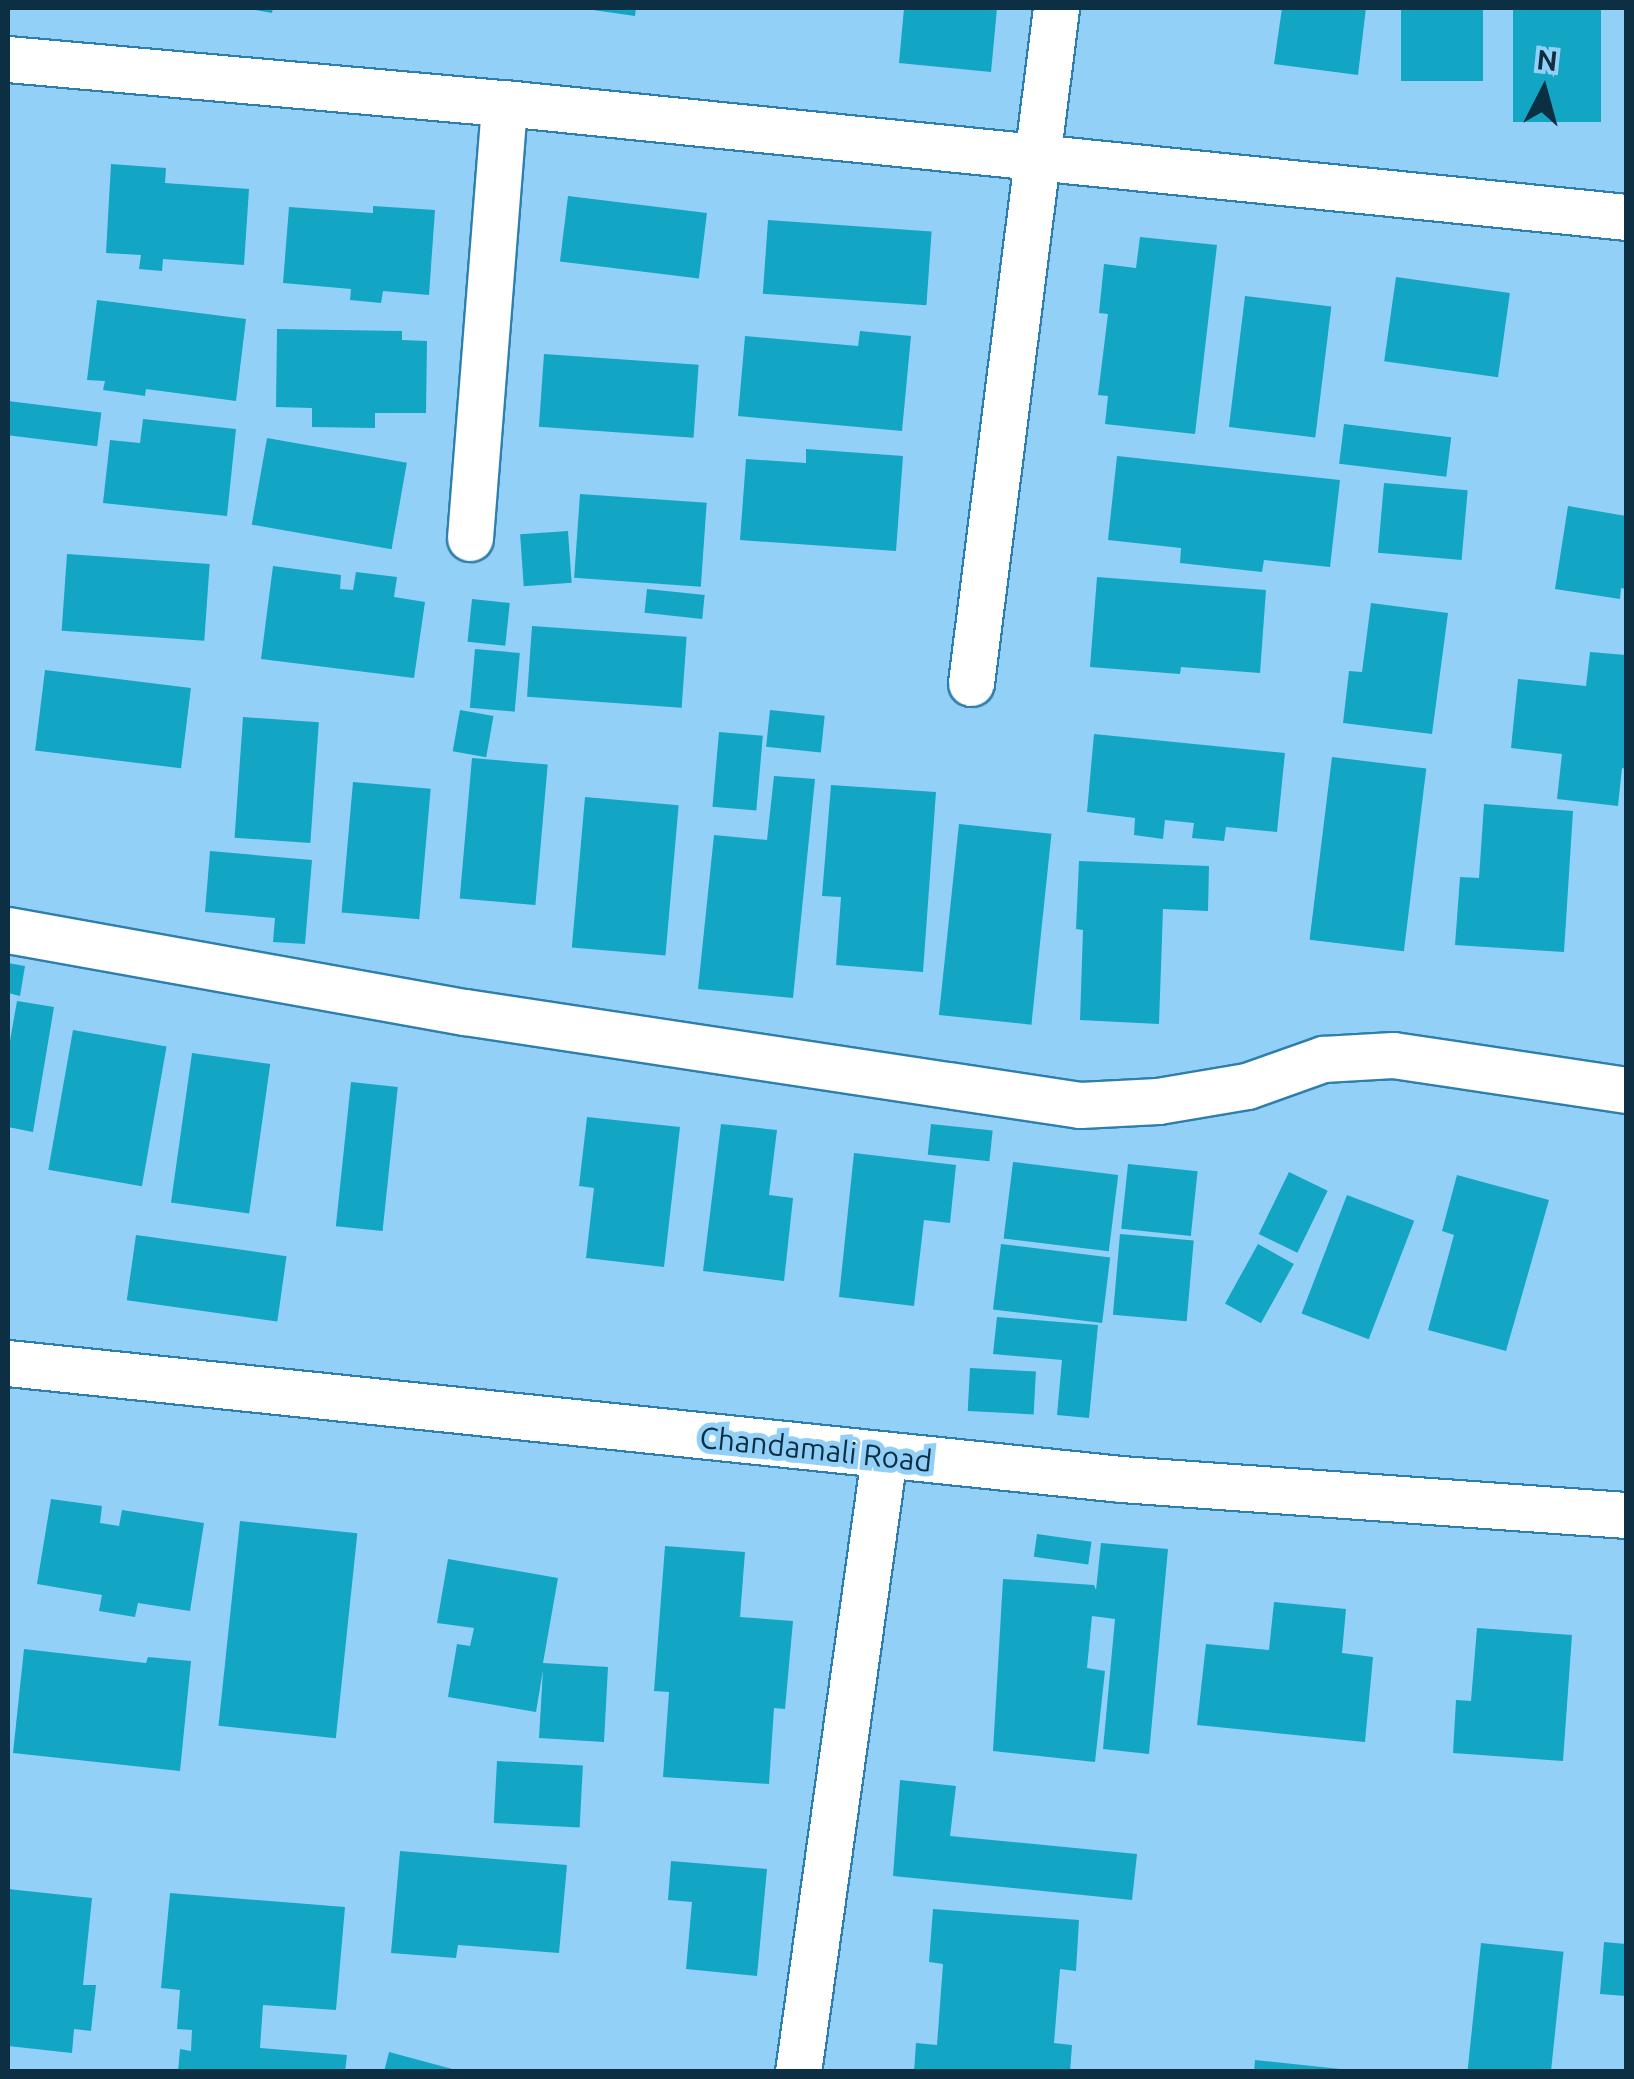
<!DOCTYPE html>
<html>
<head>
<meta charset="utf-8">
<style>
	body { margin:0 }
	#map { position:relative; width:1634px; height:2079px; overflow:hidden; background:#93d0f8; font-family:Ubuntu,sans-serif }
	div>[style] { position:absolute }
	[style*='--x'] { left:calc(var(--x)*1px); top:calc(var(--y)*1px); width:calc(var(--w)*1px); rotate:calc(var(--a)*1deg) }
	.building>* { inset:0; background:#13a5c4; transform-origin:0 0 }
	.roads { filter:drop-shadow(2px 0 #2e7fad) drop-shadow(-2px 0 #2e7fad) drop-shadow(0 2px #2e7fad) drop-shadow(0 -2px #2e7fad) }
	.street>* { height:45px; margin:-22.5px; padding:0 22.5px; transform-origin:22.5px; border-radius:22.5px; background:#fff }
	span { translate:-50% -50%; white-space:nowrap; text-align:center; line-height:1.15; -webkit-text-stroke:10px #93d0f8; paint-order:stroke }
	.street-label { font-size:30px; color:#0d2f43 }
	.frame { position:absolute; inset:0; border:10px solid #0d2f43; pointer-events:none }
	.north { position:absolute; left:1494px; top:40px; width:100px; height:100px; -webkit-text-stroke:8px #93d0f8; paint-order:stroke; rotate:6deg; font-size:28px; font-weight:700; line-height:40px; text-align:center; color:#0d2f43 }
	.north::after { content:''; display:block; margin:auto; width:35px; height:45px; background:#0d2f43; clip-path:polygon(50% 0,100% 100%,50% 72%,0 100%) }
</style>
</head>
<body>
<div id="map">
	<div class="building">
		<i style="clip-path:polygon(245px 8px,273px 8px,272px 13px)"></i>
		<i style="clip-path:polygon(579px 8px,636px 8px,635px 16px)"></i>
		<i style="clip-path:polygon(904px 8px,997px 8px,991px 72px,899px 63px)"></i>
		<i style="clip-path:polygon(1282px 8px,1366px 8px,1358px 75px,1274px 64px)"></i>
		<i style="left:1401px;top:8px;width:82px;height:73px"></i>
		<i style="left:1513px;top:8px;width:88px;height:114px"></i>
		<i style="clip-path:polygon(111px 164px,166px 168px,165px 183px,249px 189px,244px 265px,163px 259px,162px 271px,139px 269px,141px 255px,106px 253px)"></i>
		<i style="left:568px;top:196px;width:140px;height:66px;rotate:7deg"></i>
		<i style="clip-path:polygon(373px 206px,435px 210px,429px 295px,383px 291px,381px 303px,350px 300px,351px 289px,283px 283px,289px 207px,373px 213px)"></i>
		<i style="left:768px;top:220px;width:164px;height:74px;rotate:4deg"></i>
		<i style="clip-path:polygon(1140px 237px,1217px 245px,1195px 434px,1105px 424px,1108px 396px,1098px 395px,1108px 314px,1099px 313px,1104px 264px,1136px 268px)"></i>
		<i style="left:1396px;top:277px;width:115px;height:85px;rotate:8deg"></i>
		<i style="left:1245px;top:296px;width:87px;height:132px;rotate:7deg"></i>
		<i style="clip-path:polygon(97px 300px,246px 319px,236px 401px,146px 389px,145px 396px,103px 390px,105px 381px,87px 380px)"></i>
		<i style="clip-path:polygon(277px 329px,402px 331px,402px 340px,427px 341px,426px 413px,375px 413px,375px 428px,312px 427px,312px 408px,276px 407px)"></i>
		<i style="clip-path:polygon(860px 331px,911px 336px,902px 431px,738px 416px,745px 336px,858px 346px)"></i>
		<i style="left:544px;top:354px;width:155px;height:73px;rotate:4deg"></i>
		<i style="left:8px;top:401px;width:94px;height:34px;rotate:7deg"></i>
		<i style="clip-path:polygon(143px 419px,236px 429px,227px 516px,103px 503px,110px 440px,140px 443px)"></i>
		<i style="left:1344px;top:424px;width:108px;height:40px;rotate:7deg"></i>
		<i style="left:267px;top:438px;width:142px;height:88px;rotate:10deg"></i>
		<i style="clip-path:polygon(806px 449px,903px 456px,896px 551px,740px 540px,746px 459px,806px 463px)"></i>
		<i style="clip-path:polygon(1117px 456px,1340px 480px,1330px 567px,1264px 560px,1262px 572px,1180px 563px,1181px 548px,1108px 540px)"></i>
		<i style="left:1384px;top:483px;width:84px;height:70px;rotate:5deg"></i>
		<i style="left:580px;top:494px;width:127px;height:84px;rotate:4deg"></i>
		<i style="clip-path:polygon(1568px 506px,1626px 516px,1626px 589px,1621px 588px,1620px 599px,1555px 589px)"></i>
		<i style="left:568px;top:531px;width:52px;height:48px;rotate:86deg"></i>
		<i style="left:67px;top:554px;width:143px;height:77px;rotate:4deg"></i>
		<i style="clip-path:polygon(273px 566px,341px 575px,340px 589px,353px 590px,356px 572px,397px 577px,394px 597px,425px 602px,414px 678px,261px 659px)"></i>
		<i style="clip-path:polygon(1097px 577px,1266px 590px,1260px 673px,1181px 667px,1180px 674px,1090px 667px)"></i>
		<i style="left:647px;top:589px;width:58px;height:24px;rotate:6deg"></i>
		<i style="left:472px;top:599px;width:38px;height:43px;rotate:6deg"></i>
		<i style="clip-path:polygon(1371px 603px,1448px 613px,1432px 734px,1343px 723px,1349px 671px,1362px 672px)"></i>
		<i style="left:532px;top:626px;width:155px;height:71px;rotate:4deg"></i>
		<i style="left:475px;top:649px;width:45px;height:59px;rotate:5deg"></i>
		<i style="clip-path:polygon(1590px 652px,1626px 655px,1626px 769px,1622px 768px,1618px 806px,1557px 799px,1562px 754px,1511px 748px,1518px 679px,1586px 686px)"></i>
		<i style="left:45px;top:670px;width:147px;height:81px;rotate:7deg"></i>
		<i style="left:460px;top:710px;width:34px;height:42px;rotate:10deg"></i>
		<i style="left:770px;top:710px;width:55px;height:37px;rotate:6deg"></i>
		<i style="left:243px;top:717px;width:76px;height:121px;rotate:4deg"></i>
		<i style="left:719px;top:732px;width:44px;height:75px;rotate:5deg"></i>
		<i style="clip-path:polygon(1094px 734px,1285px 753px,1277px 832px,1226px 827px,1224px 841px,1192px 838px,1194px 823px,1165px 820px,1163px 839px,1134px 835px,1135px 818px,1087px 812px)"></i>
		<i style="left:1332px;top:757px;width:95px;height:184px;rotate:7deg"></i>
		<i style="left:472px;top:758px;width:76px;height:141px;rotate:5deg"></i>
		<i style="clip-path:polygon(774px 776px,815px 779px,793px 998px,698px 989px,714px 835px,767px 840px)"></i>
		<i style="left:353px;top:782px;width:78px;height:131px;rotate:5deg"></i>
		<i style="clip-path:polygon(831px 785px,936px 792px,923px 972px,836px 965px,841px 897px,822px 896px)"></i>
		<i style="left:585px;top:797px;width:94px;height:151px;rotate:5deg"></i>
		<i style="clip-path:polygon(1484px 804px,1573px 811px,1564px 952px,1455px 945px,1460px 877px,1479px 878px)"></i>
		<i style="left:959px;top:824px;width:93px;height:192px;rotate:6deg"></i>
		<i style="clip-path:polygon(210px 851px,312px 860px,305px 944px,273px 942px,275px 918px,205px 912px)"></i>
		<i style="clip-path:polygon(1079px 861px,1209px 866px,1208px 911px,1163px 909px,1159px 1024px,1080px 1020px,1083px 930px,1076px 929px)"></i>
		<i style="clip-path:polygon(8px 963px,25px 966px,20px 996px,8px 993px)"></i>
		<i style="clip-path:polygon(17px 1001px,54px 1007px,33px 1132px,8px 1127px,8px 1052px)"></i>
		<i style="left:73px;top:1030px;width:95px;height:142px;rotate:10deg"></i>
		<i style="left:192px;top:1053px;width:79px;height:151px;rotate:8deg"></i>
		<i style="left:351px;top:1082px;width:47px;height:145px;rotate:6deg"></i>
		<i style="clip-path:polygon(587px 1117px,680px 1127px,664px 1267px,586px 1258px,594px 1188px,579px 1186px)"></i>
		<i style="clip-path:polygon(721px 1124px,777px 1130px,769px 1195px,793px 1198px,784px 1281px,703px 1271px)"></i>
		<i style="left:931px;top:1124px;width:62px;height:31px;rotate:6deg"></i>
		<i style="clip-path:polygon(854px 1153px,956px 1165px,950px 1223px,924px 1220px,914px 1306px,839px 1297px)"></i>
		<i style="left:1013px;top:1162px;width:106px;height:77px;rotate:7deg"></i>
		<i style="left:1128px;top:1164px;width:70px;height:65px;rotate:6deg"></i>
		<i style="left:1289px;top:1172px;width:43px;height:69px;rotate:26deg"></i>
		<i style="clip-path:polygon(1457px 1175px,1549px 1200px,1506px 1351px,1428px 1330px,1454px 1235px,1442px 1231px)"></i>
		<i style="left:1347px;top:1195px;width:72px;height:127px;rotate:21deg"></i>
		<i style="left:1120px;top:1234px;width:74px;height:81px;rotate:5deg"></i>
		<i style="left:136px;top:1235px;width:152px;height:66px;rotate:8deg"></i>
		<i style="left:1001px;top:1244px;width:110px;height:66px;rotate:7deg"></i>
		<i style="left:1258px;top:1244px;width:41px;height:68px;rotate:29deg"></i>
		<i style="clip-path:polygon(997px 1317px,1098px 1325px,1089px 1418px,1057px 1415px,1062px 1360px,993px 1354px)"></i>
		<i style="left:970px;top:1368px;width:66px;height:43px;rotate:3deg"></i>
		<i style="clip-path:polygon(51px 1499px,102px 1506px,100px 1523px,119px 1526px,122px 1510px,204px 1523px,190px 1611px,138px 1603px,135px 1617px,99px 1611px,102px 1595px,37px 1584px)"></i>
		<i style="left:240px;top:1521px;width:118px;height:206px;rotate:6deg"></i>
		<i style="left:1037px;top:1534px;width:55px;height:23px;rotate:8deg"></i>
		<i style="clip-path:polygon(1101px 1543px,1168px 1549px,1149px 1754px,1103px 1749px,1115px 1619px,1092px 1616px,1087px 1668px,1105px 1671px,1095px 1762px,993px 1751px,1003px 1579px,1094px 1585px,1096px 1590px)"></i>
		<i style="clip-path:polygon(665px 1546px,745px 1552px,740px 1617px,793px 1621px,785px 1709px,774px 1708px,769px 1784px,663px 1777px,669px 1692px,654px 1691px)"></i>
		<i style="clip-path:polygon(448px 1559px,558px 1578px,543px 1663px,608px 1667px,604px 1742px,539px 1738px,543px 1670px,536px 1712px,448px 1697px,457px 1644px,470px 1646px,474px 1628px,437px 1623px)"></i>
		<i style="clip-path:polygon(1274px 1602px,1346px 1609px,1342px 1653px,1373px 1657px,1365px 1742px,1197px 1725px,1206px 1644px,1269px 1650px)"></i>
		<i style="clip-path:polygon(1477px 1628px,1572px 1635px,1563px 1761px,1453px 1753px,1456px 1700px,1471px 1701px)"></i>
		<i style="clip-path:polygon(24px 1649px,146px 1663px,148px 1657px,191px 1661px,180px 1771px,13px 1753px)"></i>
		<i style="left:497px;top:1761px;width:86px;height:62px;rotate:3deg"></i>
		<i style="clip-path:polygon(900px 1780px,956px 1786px,950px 1836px,1137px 1854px,1132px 1900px,893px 1876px)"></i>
		<i style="clip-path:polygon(400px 1851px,567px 1865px,559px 1953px,458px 1945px,456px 1958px,391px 1953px)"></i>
		<i style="clip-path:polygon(671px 1861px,767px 1869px,757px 1976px,686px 1969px,692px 1902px,668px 1900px)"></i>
		<i style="clip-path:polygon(8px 1889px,92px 1898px,83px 1985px,96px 1985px,91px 2031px,74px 2029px,72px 2053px,8px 2046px)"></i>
		<i style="clip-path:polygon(170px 1893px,345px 1907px,336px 2010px,263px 2005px,260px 2048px,347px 2055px,345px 2072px,178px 2072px,180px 2049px,191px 2051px,192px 2030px,177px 2029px,180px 1990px,161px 1988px)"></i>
		<i style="clip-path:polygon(933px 1909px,1079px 1920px,1076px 1971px,1060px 1969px,1054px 2043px,1072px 2045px,1070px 2072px,914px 2072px,916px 2043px,937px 2045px,943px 1964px,929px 1962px)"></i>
		<i style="clip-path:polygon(1604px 1942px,1626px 1944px,1626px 1996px,1600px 1994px)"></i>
		<i style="left:1481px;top:1943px;width:83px;height:130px;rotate:6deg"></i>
		<i style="clip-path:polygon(389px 2052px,456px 2070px,455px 2072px,384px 2072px)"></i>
		<i style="clip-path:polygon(1255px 2060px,1340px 2069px,1339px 2072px,1254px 2072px)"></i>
	</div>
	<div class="roads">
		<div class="street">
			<i style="--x:8;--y:59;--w:498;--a:5.1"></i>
			<i style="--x:504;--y:103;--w:1128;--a:5.8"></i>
			<i style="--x:470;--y:538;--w:436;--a:-85.5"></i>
			<i style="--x:971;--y:683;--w:680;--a:-82.82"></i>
			<i style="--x:8;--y:930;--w:464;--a:10.2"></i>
			<i style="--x:465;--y:1012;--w:622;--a:8.6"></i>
			<i style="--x:1080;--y:1105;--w:78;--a:-2.9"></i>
			<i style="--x:1158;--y:1101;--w:90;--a:-9.6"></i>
			<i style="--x:1247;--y:1086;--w:81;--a:-19.6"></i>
			<i style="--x:1323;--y:1059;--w:70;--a:-3.3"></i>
			<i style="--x:1393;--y:1055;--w:236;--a:8.5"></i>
			<i style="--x:8;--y:1363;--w:1119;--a:5.95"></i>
			<i style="--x:1121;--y:1479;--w:506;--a:4.08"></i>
			<i style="--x:798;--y:2072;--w:622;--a:-82.05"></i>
		</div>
	</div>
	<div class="street-label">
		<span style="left:816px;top:1449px;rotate:6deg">Chandamali Road</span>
	</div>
	<div class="frame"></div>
	<div class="north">N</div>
</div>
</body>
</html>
